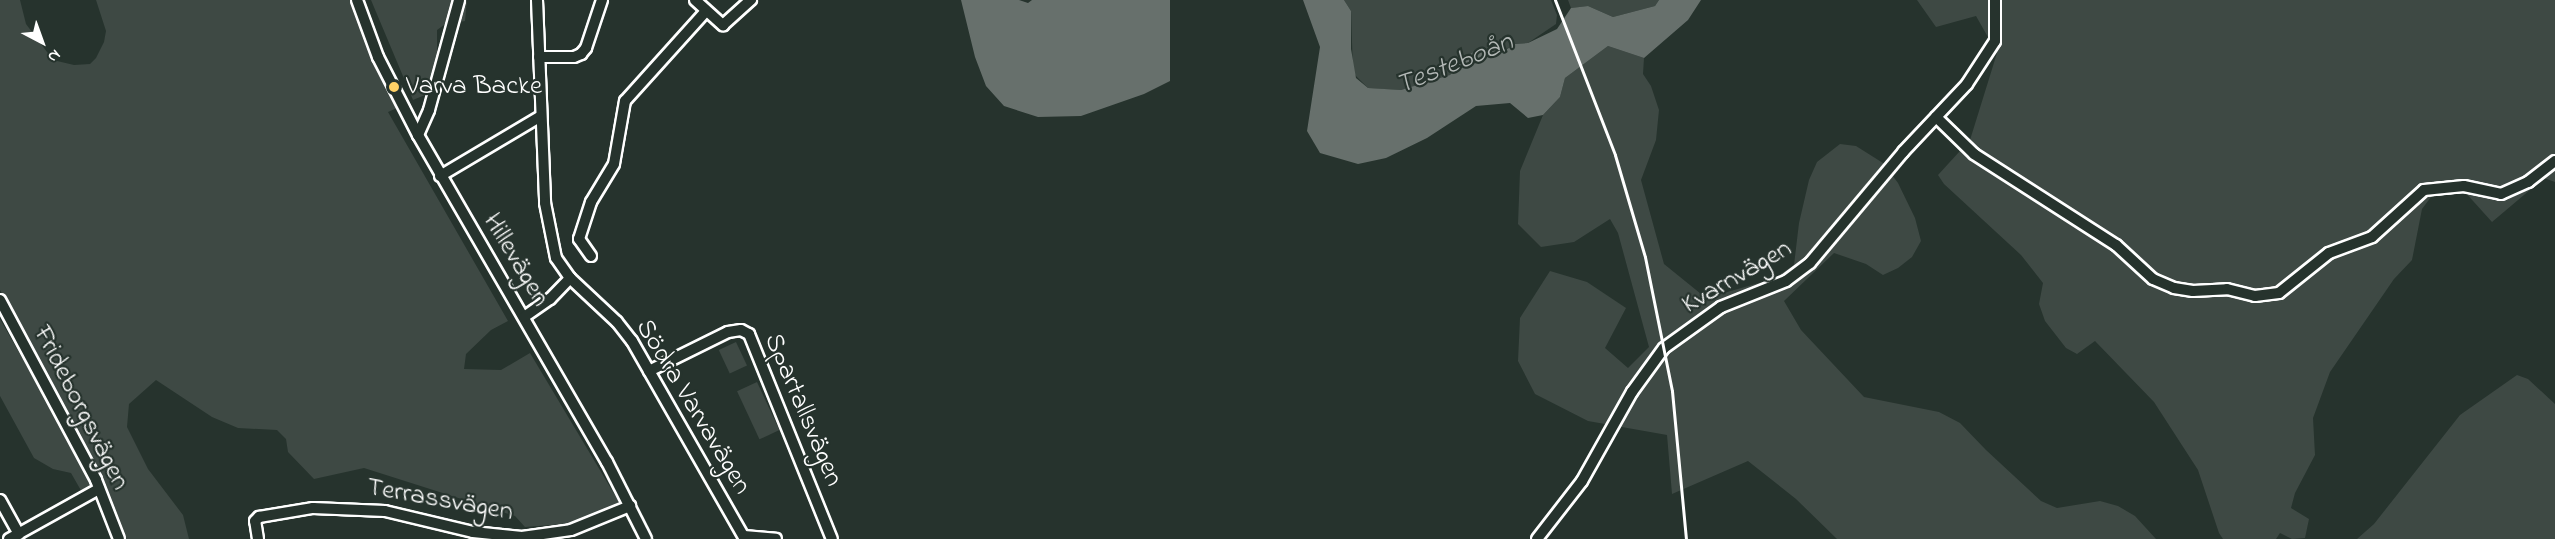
<!DOCTYPE html>
<html>
<head>
<meta charset="utf-8">
<style>
	body { margin:0 }
	#map { position:relative; width:2555px; height:539px; overflow:hidden; background:#26332d; font-family:"Indie Flower",sans-serif }
	div>[style] { position:absolute }
	[style*='--x'] { left:calc(var(--x)*1px); top:calc(var(--y)*1px); width:calc(var(--w)*1px); rotate:calc(var(--a)*1deg) }
	.green>* { inset:0; background:#3e4944; transform-origin:0 0 }
	.water>* { inset:0; background:#67706c }
	.roads { filter:drop-shadow(2px 0 #fff) drop-shadow(-2px 0 #fff) drop-shadow(0 2px #fff) drop-shadow(0 -2px #fff) }
	.minor>* { height:10px; margin:-5px; padding:0 5px; transform-origin:5px; border-radius:5px; background:#26332d }
	.rail>* { height:3px; margin:-1.5px; padding:0 1.5px; transform-origin:1.5px; border-radius:1.5px; background:#fff }
	.dots>* { width:16px; height:16px; translate:-50% -50%; box-sizing:border-box; border:3px solid #26332d; border-radius:50% }
	span { translate:-50% -50%; white-space:nowrap; text-align:center; line-height:1.15; -webkit-text-stroke:4.5px #26332d; paint-order:stroke }
	.poi-label { font-size:27px; color:#fff }
	.left { translate:0 -50%; text-align:left }
	.street-label { font-size:27px; color:#fff }
	.water-label { font-size:28px; color:#b3b8b6; font-style:italic }
	.north { position:absolute; left:12px; top:12px; width:60px; height:60px; -webkit-text-stroke:4px #26332d; paint-order:stroke; rotate:139deg; font-size:16px; font-weight:700; line-height:24px; text-align:center; color:#fff }
	.north::after { content:''; display:block; margin:auto; width:21px; height:27px; background:#fff; clip-path:polygon(50% 0,100% 100%,50% 72%,0 100%) }
</style>
</head>
<body>
<div id="map">
	<div class="green">
		<i style="clip-path:polygon(0 0,20px 0,26px 24px,47px 52px,57px 61px,74px 65px,90px 64px,96px 58px,104px 42px,106px 31px,96px 0,352px 0,377px 67px,397px 108px,388px 112px,508px 321px,491px 330px,466px 354px,464px 369px,501px 370px,530px 353px,619px 502px,591px 517px,565px 524px,525px 527px,515px 516px,364px 468px,314px 479px,288px 452px,286px 439px,277px 430px,238px 428px,212px 417px,156px 380px,129px 404px,127px 427px,148px 469px,183px 515px,189px 539px,123px 539px,87px 454px,0 290px)"></i>
		<i style="clip-path:polygon(371px 0,467px 0,465px 21px,444px 25px,437px 30px,437px 73px,432px 87px,425px 95px,413px 100px)"></i>
		<i style="clip-path:polygon(1344px 0,1551px 0,1557px 15px,1556px 24px,1528px 43px,1514px 44px,1504px 51px,1490px 49px,1460px 62px,1450px 75px,1443px 79px,1401px 90px,1383px 89px,1368px 88px,1353px 73px,1351px 11px)"></i>
		<i style="clip-path:polygon(1568px 0,1659px 0,1655px 6px,1613px 17px,1588px 6px,1571px 8px)"></i>
		<i style="clip-path:polygon(1917px 0,2555px 0,2555px 182px,2544px 178px,2492px 222px,2464px 191px,2434px 193px,2422px 209px,2412px 260px,2394px 279px,2330px 372px,2313px 418px,2315px 455px,2295px 493px,2291px 508px,2309px 519px,2305px 538px,2292px 539px,2280px 533px,2276px 539px,2223px 539px,2219px 533px,2198px 470px,2154px 402px,2095px 341px,2077px 354px,2066px 348px,2045px 321px,2039px 304px,2043px 283px,2021px 255px,1944px 184px,1938px 175px,1970px 140px,1997px 53px,1976px 16px,1936px 27px)"></i>
		<i style="clip-path:polygon(1608px 46px,1644px 58px,1643px 74px,1651px 86px,1659px 110px,1656px 140px,1641px 180px,1664px 264px,1706px 298px,1773px 279px,1794px 265px,1799px 223px,1809px 180px,1817px 162px,1840px 144px,1856px 146px,1883px 163px,1898px 183px,1915px 218px,1921px 241px,1912px 257px,1898px 268px,1883px 275px,1866px 264px,1834px 253px,1784px 301px,1801px 330px,1864px 397px,1939px 412px,1960px 423px,1986px 450px,2041px 501px,2057px 508px,2100px 501px,2118px 506px,2135px 516px,2156px 539px,1837px 539px,1796px 499px,1748px 461px,1672px 494px,1667px 435px,1588px 421px,1535px 394px,1518px 361px,1520px 318px,1550px 271px,1587px 282px,1626px 308px,1605px 348px,1628px 368px,1649px 347px,1618px 233px,1610px 219px,1574px 242px,1541px 247px,1518px 224px,1520px 171px,1543px 115px,1560px 97px,1565px 78px)"></i>
		<i style="clip-path:polygon(0 319px,94px 484px,83px 494px,71px 473px,53px 469px,34px 458px,0 396px)"></i>
		<i style="left:736px;top:342px;width:26px;height:19px;rotate:65deg"></i>
		<i style="clip-path:polygon(2517px 375px,2528px 379px,2555px 404px,2555px 539px,2357px 539px,2374px 524px,2460px 415px)"></i>
		<i style="left:757px;top:382px;width:53px;height:22px;rotate:65deg"></i>
	</div>
	<div class="water">
		<i style="clip-path:polygon(961px 0,1019px 0,1028px 3px,1032px 0,1170px 0,1170px 81px,1144px 94px,1081px 116px,1038px 117px,1004px 106px,986px 86px,975px 57px)"></i>
		<i style="clip-path:polygon(1303px 0,1344px 0,1351px 11px,1351px 49px,1356px 78px,1368px 88px,1401px 90px,1450px 75px,1466px 57px,1475px 51px,1490px 49px,1504px 51px,1515px 44px,1528px 43px,1557px 29px,1571px 8px,1588px 6px,1613px 17px,1655px 6px,1659px 0,1701px 0,1688px 20px,1644px 58px,1608px 46px,1565px 78px,1560px 97px,1543px 115px,1528px 118px,1510px 103px,1476px 106px,1427px 138px,1386px 158px,1358px 164px,1320px 153px,1307px 131px,1320px 47px)"></i>
	</div>
	<div class="roads">
		<div class="minor">
			<i style="--x:357;--y:0;--w:61;--a:69.8"></i>
			<i style="--x:378;--y:57;--w:88;--a:62.9"></i>
			<i style="--x:418;--y:135;--w:378;--a:60"></i>
			<i style="--x:607;--y:462;--w:86;--a:63.1"></i>
			<i style="--x:537;--y:0;--w:203;--a:87.7"></i>
			<i style="--x:545;--y:203;--w:56;--a:78.7"></i>
			<i style="--x:556;--y:258;--w:24;--a:55"></i>
			<i style="--x:570;--y:278;--w:64;--a:43.1"></i>
			<i style="--x:617;--y:322;--w:24;--a:52"></i>
			<i style="--x:632;--y:341;--w:228;--a:60.3"></i>
			<i style="--x:695;--y:0;--w:38;--a:42"></i>
			<i style="--x:723;--y:25;--w:38;--a:-42"></i>
			<i style="--x:539;--y:57;--w:35;--a:0"></i>
			<i style="--x:574;--y:57;--w:8;--a:-23"></i>
			<i style="--x:581;--y:54;--w:8;--a:-50"></i>
			<i style="--x:586;--y:48;--w:51;--a:-71.6"></i>
			<i style="--x:1936;--y:117;--w:53;--a:44.2"></i>
			<i style="--x:1974;--y:154;--w:169;--a:32.7"></i>
			<i style="--x:2116;--y:245;--w:50;--a:42.6"></i>
			<i style="--x:2153;--y:279;--w:23;--a:23"></i>
			<i style="--x:2174;--y:288;--w:19;--a:9"></i>
			<i style="--x:2193;--y:291;--w:34;--a:-3"></i>
			<i style="--x:2227;--y:289;--w:29;--a:14"></i>
			<i style="--x:2255;--y:296;--w:24;--a:-7"></i>
			<i style="--x:2279;--y:293;--w:64;--a:-38.7"></i>
			<i style="--x:2329;--y:253;--w:46;--a:-20.4"></i>
			<i style="--x:2372;--y:237;--w:70;--a:-42.1"></i>
			<i style="--x:2424;--y:190;--w:40;--a:-5.7"></i>
			<i style="--x:2464;--y:186;--w:38;--a:12"></i>
			<i style="--x:2501;--y:194;--w:30;--a:-24"></i>
			<i style="--x:2528;--y:182;--w:34;--a:-38"></i>
			<i style="--x:418;--y:135;--w:27;--a:-66"></i>
			<i style="--x:429;--y:110;--w:114;--a:-74.7"></i>
			<i style="--x:440;--y:176;--w:117;--a:-30.7"></i>
			<i style="--x:591;--y:256;--w:21;--a:-125"></i>
			<i style="--x:579;--y:239;--w:39;--a:-72"></i>
			<i style="--x:591;--y:202;--w:44;--a:-58.8"></i>
			<i style="--x:614;--y:164;--w:64;--a:-80.1"></i>
			<i style="--x:625;--y:101;--w:121;--a:-48"></i>
			<i style="--x:0;--y:300;--w:204;--a:61.9"></i>
			<i style="--x:96;--y:480;--w:63;--a:68.7"></i>
			<i style="--x:524;--y:317;--w:32;--a:-35"></i>
			<i style="--x:550;--y:299;--w:29;--a:-46"></i>
			<i style="--x:649;--y:371;--w:88;--a:-26.3"></i>
			<i style="--x:728;--y:332;--w:13;--a:-9"></i>
			<i style="--x:741;--y:330;--w:9;--a:27"></i>
			<i style="--x:749;--y:334;--w:221;--a:68"></i>
			<i style="--x:0;--y:500;--w:39;--a:61"></i>
			<i style="--x:744;--y:536;--w:32;--a:5"></i>
			<i style="--x:9;--y:539;--w:103;--a:-29.1"></i>
			<i style="--x:258;--y:539;--w:18;--a:-99"></i>
			<i style="--x:255;--y:521;--w:6;--a:-45"></i>
			<i style="--x:259;--y:517;--w:55;--a:-9.5"></i>
			<i style="--x:313;--y:508;--w:72;--a:2.4"></i>
			<i style="--x:385;--y:511;--w:90;--a:13.4"></i>
			<i style="--x:473;--y:532;--w:49;--a:5.8"></i>
			<i style="--x:522;--y:537;--w:49;--a:-8.1"></i>
			<i style="--x:571;--y:530;--w:64;--a:-22.1"></i>
			<i style="--x:1537;--y:539;--w:73;--a:-52.2"></i>
			<i style="--x:1582;--y:481;--w:102;--a:-60.7"></i>
			<i style="--x:1632;--y:392;--w:54;--a:-54"></i>
			<i style="--x:1664;--y:348;--w:70;--a:-35.7"></i>
			<i style="--x:1721;--y:307;--w:70;--a:-21.8"></i>
			<i style="--x:1786;--y:281;--w:30;--a:-37"></i>
			<i style="--x:1810;--y:263;--w:145;--a:-50"></i>
			<i style="--x:1903;--y:152;--w:93;--a:-46.7"></i>
			<i style="--x:1967;--y:84;--w:51;--a:-56.9"></i>
			<i style="--x:1995;--y:41;--w:41;--a:-90"></i>
		</div>
	</div>
	<div class="rail">
		<i style="--x:1555;--y:0;--w:166;--a:68.8"></i>
		<i style="--x:1615;--y:155;--w:106;--a:73.6"></i>
		<i style="--x:1645;--y:257;--w:137;--a:78.6"></i>
		<i style="--x:1672;--y:391;--w:149;--a:84.6"></i>
	</div>
	<div class="dots">
		<i style="left:394px;top:87px;background:#ffd166"></i>
	</div>
	<div class="poi-label">
		<span class="left" style="left:406px;top:87px">Varva Backe</span>
	</div>
	<div class="street-label">
		<span style="left:516px;top:260px;rotate:59deg">Hillevägen</span>
		<span style="left:1737px;top:277px;rotate:-30deg">Kvarnvägen</span>
		<span style="left:693px;top:407px;rotate:59deg">Södra Varvavägen</span>
		<span style="left:81px;top:408px;rotate:63deg">Frideborgsvägen</span>
		<span style="left:803px;top:410px;rotate:67deg">Spartallsvägen</span>
		<span style="left:440px;top:500px;rotate:10deg">Terrassvägen</span>
	</div>
	<div class="water-label">
		<span style="left:1455px;top:65px;rotate:-22deg">Testeboån</span>
	</div>
	<div class="north">N</div>
</div>
</body>
</html>
